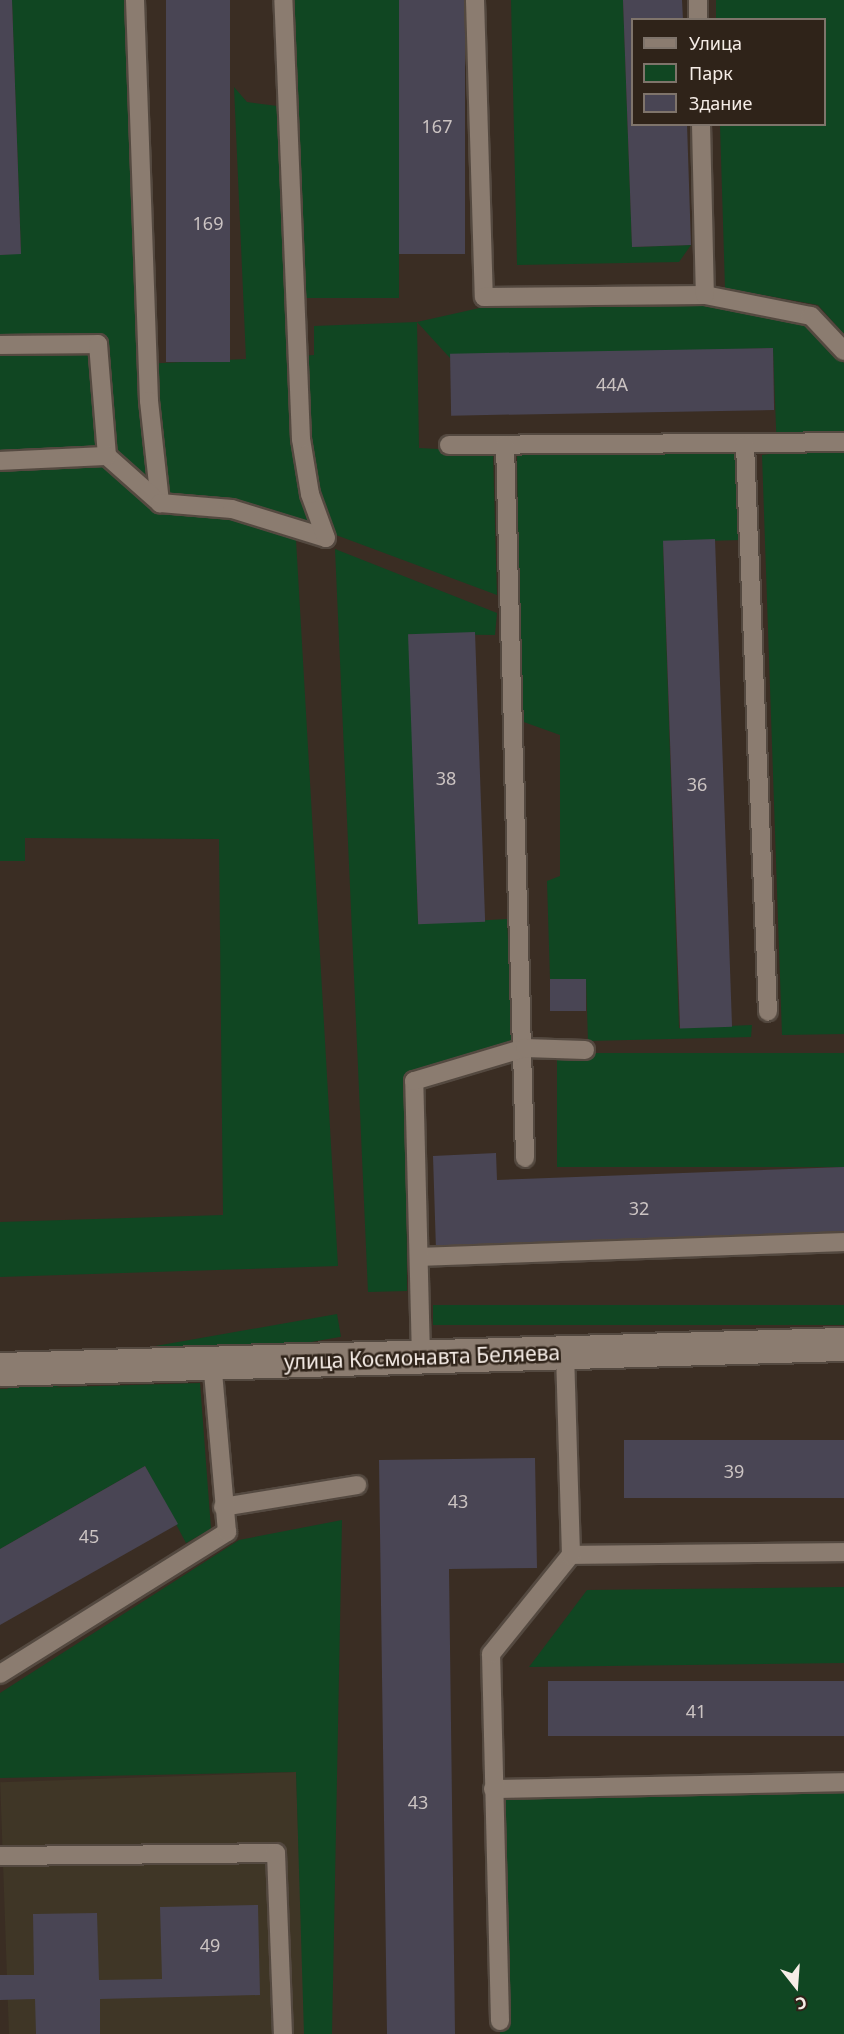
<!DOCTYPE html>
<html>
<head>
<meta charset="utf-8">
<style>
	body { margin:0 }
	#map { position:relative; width:844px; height:2034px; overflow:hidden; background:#3a2d23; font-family:"Noto Sans",sans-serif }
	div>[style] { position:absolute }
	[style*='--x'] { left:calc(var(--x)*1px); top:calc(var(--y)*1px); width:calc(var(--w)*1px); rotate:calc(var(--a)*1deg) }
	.education>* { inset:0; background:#3f3626; transform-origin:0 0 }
	.green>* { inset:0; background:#104622; transform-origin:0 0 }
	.building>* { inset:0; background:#494554; transform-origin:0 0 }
	.roads { filter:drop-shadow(2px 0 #544940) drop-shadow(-2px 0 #544940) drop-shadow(0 2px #544940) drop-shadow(0 -2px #544940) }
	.lane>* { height:18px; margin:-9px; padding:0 9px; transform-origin:9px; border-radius:9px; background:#8b7c70 }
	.street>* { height:33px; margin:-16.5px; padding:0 16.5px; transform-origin:16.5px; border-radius:16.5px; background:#8b7c70 }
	span { translate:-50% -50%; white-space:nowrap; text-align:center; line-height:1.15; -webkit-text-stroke:5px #2f2319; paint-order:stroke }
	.number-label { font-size:18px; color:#cbc3c2 }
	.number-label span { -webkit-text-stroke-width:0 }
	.street-label { font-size:21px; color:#f6ede7 }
	.legend { position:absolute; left:631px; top:18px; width:195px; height:108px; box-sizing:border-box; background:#2f2319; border:2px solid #7f746b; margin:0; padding:8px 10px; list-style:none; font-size:18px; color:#f6ede7 }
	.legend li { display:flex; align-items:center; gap:12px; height:30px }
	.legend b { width:30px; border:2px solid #7f746b }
	.north { position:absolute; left:766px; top:1956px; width:60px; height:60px; -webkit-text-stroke:4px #2f2319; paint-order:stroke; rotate:163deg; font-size:16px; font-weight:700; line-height:24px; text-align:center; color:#f6ede7 }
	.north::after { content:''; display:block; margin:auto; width:21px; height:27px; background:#f6ede7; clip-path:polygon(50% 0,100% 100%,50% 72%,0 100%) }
</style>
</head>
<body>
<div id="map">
	<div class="education">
		<i style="left:296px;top:1772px;width:262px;height:296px;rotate:88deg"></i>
	</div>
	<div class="green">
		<i style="clip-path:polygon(12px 0,129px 0,142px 364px,246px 359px,234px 87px,247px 102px,277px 106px,289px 357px,314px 355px,314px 326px,417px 322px,484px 307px,703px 306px,807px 323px,844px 363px,844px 1034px,782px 1035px,762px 455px,777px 453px,773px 348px,450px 358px,417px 322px,419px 448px,493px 452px,497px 595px,336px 535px,296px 540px,338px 1266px,0 1277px,0 1222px,223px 1215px,219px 839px,25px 838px,25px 861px,0 861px,0 255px,21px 253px)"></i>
		<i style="left:293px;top:0;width:106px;height:298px"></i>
		<i style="clip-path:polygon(511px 0,623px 0,632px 247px,691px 245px,679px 262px,517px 265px)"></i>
		<i style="clip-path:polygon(716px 0,844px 0,844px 334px,818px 305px,725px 288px,720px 125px,824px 124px,824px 20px,716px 19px)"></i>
		<i style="clip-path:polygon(517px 453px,738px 454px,742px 540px,663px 542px,679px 1028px,752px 1025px,751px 1037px,588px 1041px,586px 979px,550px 979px,547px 881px,560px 876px,560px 735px,521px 721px)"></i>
		<i style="clip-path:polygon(335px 549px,497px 613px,495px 635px,409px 634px,418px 924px,507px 919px,513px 1043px,406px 1075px,407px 1291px,368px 1292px)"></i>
		<i style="left:844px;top:1053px;width:114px;height:287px;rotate:90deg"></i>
		<i style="left:844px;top:1305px;width:20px;height:411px;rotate:90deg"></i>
		<i style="left:337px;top:1314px;width:23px;height:337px;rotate:80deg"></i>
		<i style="clip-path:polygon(200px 1383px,211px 1529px,186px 1543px,145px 1466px,0 1549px,0 1389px)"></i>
		<i style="clip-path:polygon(342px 1520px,332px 2034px,304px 2034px,296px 1772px,0 1778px,0 1693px,239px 1540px)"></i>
		<i style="clip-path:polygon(844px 1587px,844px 1663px,529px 1667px,587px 1590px)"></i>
		<i style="left:844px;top:1789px;width:245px;height:344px;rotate:90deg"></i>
	</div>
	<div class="building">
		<i style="clip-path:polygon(0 0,12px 0,21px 254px,0 255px)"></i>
		<i style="left:166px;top:0;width:64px;height:362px"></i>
		<i style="left:399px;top:0;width:66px;height:254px"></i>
		<i style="clip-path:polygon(623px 0,682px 0,683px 20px,632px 20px,632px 124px,687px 124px,691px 245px,632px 247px)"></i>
		<i style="left:773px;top:348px;width:62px;height:323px;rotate:89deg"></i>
		<i style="left:715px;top:539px;width:488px;height:52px;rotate:88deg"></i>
		<i style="left:475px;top:632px;width:290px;height:67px;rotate:88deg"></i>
		<i style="left:550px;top:979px;width:36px;height:32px"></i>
		<i style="clip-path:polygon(496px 1153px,497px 1180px,844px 1167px,844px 1235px,436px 1250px,433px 1156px)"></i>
		<i style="left:844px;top:1440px;width:58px;height:220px;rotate:90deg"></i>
		<i style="clip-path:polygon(535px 1458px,537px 1568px,449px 1569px,455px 2034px,387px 2034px,379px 1460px)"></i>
		<i style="clip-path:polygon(145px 1466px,178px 1524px,0 1625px,0 1549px)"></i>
		<i style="left:844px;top:1681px;width:55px;height:296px;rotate:90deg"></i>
		<i style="clip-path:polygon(258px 1905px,260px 1995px,100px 1999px,100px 2034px,36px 2034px,35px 1999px,0 2000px,0 1975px,34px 1975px,33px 1914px,97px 1913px,99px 1980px,162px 1979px,160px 1907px)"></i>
	</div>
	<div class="roads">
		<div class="lane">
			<i style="--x:135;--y:0;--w:401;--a:88"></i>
			<i style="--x:149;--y:401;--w:103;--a:83.8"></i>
			<i style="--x:475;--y:0;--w:297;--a:88.3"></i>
			<i style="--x:484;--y:297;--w:221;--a:-0.5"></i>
			<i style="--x:705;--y:295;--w:108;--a:11.2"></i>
			<i style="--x:811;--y:316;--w:48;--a:46.7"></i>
			<i style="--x:698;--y:0;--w:20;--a:90"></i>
			<i style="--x:701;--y:124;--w:171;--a:88.7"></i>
			<i style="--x:0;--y:345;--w:98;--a:-0.6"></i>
			<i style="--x:98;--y:344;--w:112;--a:85.4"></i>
			<i style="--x:107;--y:456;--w:71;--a:41.6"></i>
			<i style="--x:160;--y:503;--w:72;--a:4.8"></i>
			<i style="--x:232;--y:509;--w:98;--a:17.1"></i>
			<i style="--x:326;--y:538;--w:47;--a:-110"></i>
			<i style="--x:310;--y:494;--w:56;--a:-99.3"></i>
			<i style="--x:301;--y:439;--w:439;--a:-92.3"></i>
			<i style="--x:449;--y:445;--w:395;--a:-0.4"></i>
			<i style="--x:505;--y:445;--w:713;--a:88.39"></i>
			<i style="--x:745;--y:445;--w:567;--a:87.68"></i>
			<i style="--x:0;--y:461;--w:107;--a:-2.7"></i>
			<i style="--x:419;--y:1257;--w:425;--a:-2"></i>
			<i style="--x:421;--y:1358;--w:277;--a:-91.4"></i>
			<i style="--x:414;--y:1081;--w:116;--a:-16.6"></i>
			<i style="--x:525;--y:1048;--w:60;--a:1.9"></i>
			<i style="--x:223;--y:1507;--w:136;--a:-9.3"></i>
			<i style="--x:571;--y:1555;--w:273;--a:-0.6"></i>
			<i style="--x:0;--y:1674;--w:268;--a:-32"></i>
			<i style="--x:227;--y:1532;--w:171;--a:-95"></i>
			<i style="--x:493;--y:1789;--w:351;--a:-1.1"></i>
			<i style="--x:0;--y:1856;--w:276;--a:-0.6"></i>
			<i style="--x:276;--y:1853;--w:181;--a:87.8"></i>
			<i style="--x:500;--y:2021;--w:367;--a:-91.4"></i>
			<i style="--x:491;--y:1654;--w:127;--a:-51.1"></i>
			<i style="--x:571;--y:1555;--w:203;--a:-91.7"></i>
		</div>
		<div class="street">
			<i style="--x:0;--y:1369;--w:844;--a:-1.7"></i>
		</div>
	</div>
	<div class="number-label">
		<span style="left:437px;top:126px">167</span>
		<span style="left:208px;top:223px">169</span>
		<span style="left:612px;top:384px">44А</span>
		<span style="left:446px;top:778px">38</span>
		<span style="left:697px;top:784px">36</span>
		<span style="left:639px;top:1208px">32</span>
		<span style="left:734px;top:1471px">39</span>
		<span style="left:458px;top:1501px">43</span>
		<span style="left:89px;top:1536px">45</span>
		<span style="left:696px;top:1711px">41</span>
		<span style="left:418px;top:1802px">43</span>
		<span style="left:210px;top:1945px">49</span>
	</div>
	<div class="street-label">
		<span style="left:422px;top:1357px;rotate:-2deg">улица Космонавта Беляева</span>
	</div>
	<ul class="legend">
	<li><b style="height:8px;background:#8b7c70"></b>Улица</li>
	<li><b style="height:16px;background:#104622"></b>Парк</li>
	<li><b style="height:16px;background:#494554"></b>Здание</li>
	</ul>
	<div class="north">С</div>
</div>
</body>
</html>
